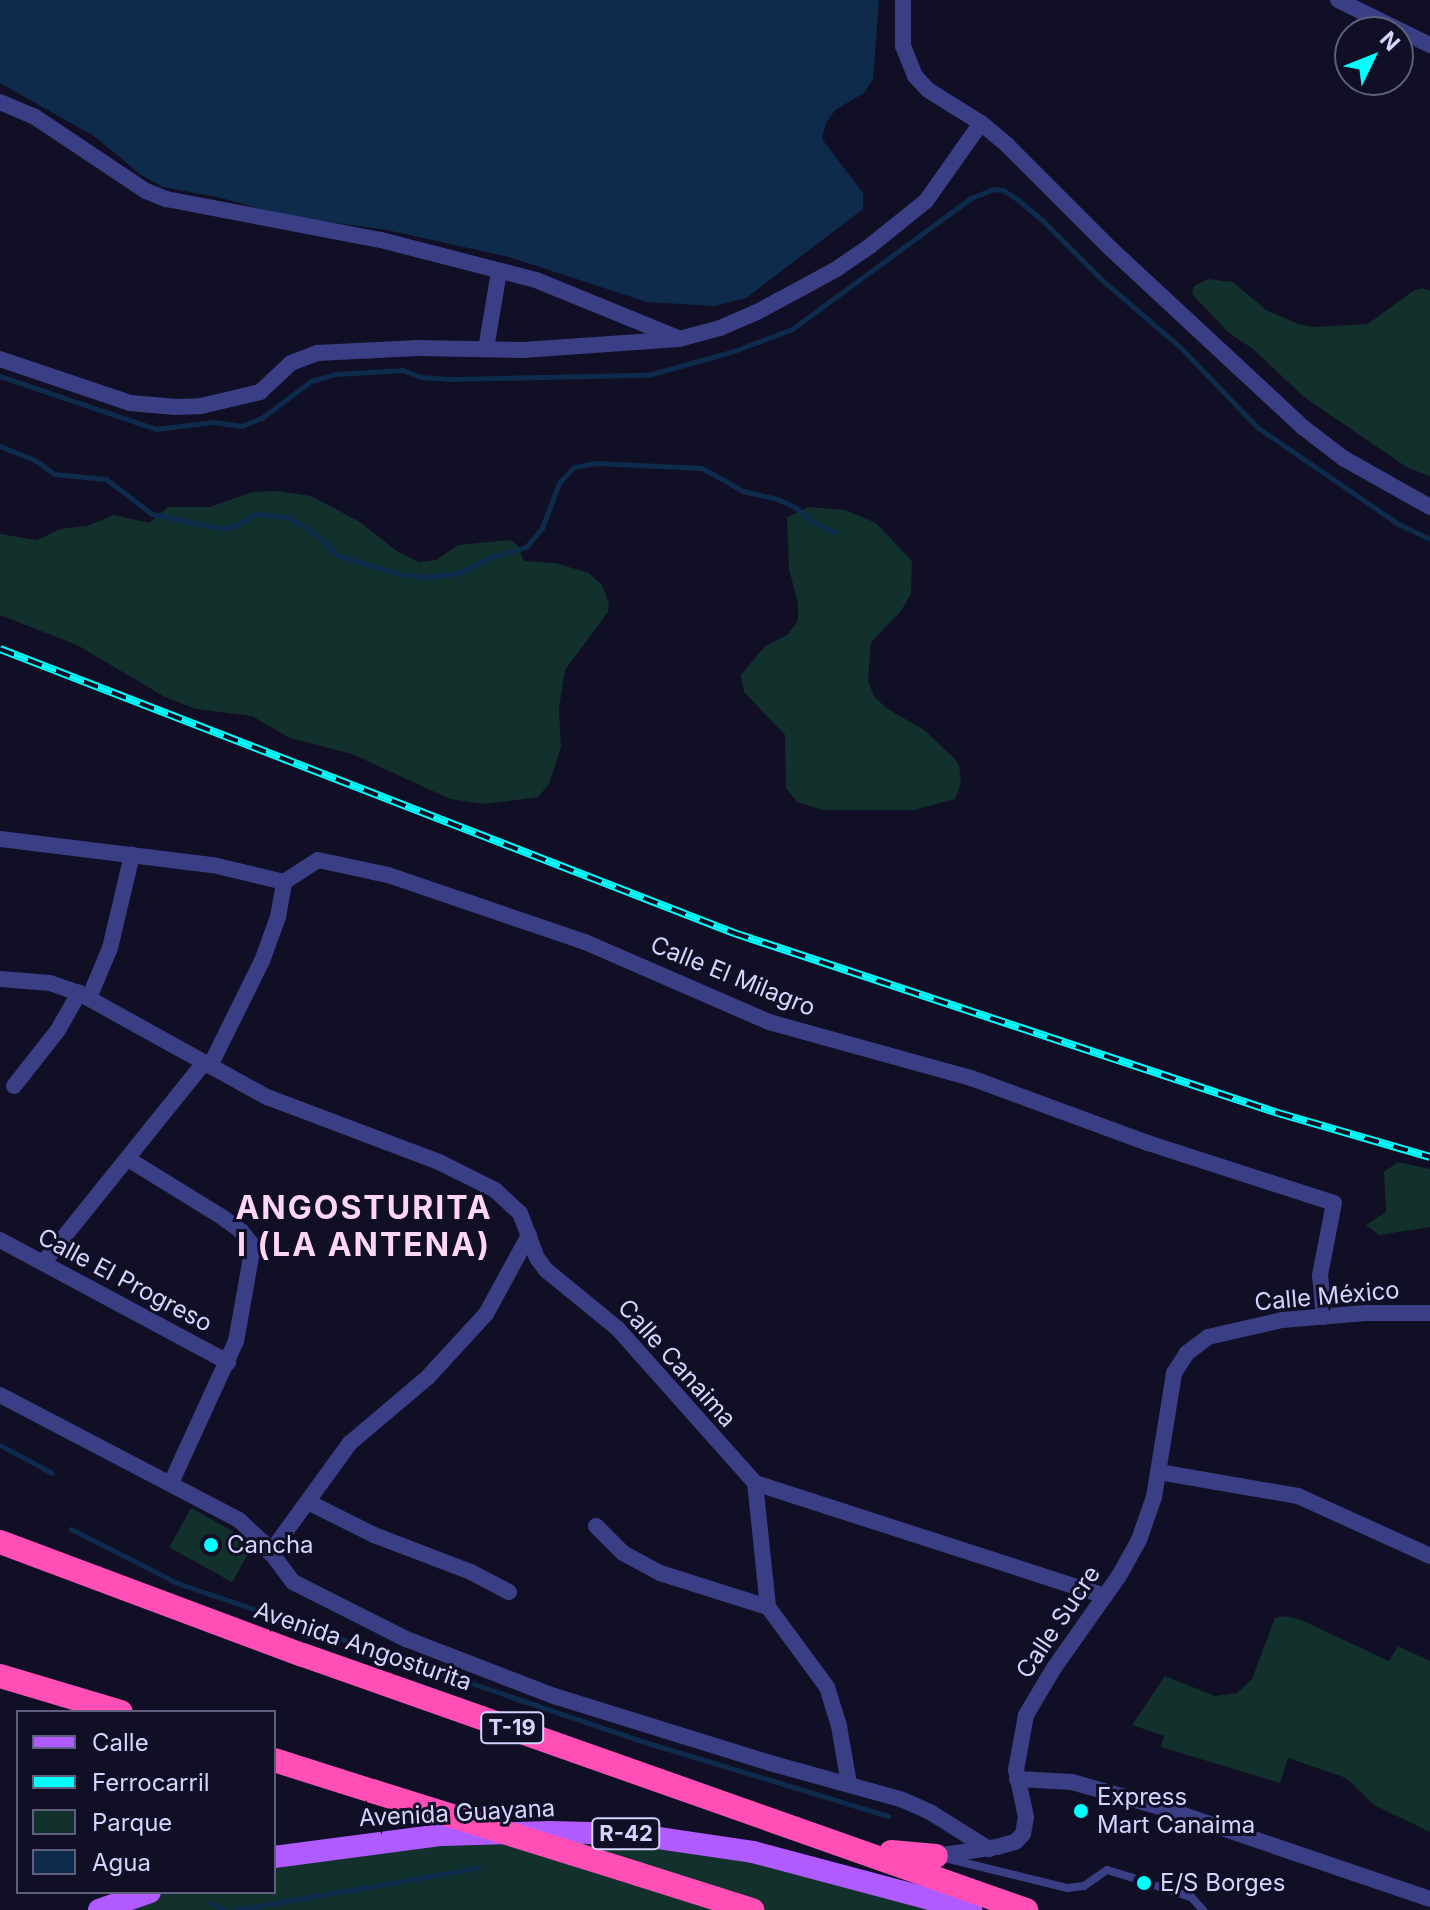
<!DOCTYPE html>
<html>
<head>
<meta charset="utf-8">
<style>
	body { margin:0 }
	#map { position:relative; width:1430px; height:1910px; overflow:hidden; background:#100f26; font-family:Inter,sans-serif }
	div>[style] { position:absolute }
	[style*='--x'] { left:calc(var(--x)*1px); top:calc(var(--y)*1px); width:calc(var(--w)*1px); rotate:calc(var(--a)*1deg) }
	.green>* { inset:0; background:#12302c; transform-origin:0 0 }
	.water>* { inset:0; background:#0e2b4b }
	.stream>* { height:5px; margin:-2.5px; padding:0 2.5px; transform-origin:2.5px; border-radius:2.5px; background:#0e2b4b }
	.service>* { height:8px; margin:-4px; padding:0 4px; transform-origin:4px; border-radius:4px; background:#3a3f85 }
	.minor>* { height:16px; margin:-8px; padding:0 8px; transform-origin:8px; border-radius:8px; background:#3a3f85 }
	.primary>* { height:22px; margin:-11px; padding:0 11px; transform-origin:11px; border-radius:11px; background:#b05bff }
	.motorway>* { height:24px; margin:-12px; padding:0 12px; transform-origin:12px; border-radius:12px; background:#ff4fb6 }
	.rail>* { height:8px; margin-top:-4px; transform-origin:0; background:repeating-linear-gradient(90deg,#100f26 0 15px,#00fffd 0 30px); box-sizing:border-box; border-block:2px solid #00fffd }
	.motorway-bridge>* { height:24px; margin:-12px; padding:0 12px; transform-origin:12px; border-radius:12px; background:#ff4fb6 }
	.dots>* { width:22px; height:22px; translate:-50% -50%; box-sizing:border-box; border:4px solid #100f26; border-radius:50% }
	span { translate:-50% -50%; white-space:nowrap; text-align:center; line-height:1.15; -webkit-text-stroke:6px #100f26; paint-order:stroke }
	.shield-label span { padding:2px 6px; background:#100f26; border:2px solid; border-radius:6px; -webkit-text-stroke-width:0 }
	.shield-label { font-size:22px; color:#d4d4ff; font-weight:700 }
	.street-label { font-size:24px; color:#d4d4ff }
	.poi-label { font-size:24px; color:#d4d4ff }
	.left { translate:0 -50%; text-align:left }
	.district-label { font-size:32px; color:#ffd6f4; font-weight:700; letter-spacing:2px }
	.legend { position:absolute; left:16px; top:1710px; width:260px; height:184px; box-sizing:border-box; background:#100f26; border:2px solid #5e5e7d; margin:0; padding:10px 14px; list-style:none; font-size:24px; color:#d4d4ff }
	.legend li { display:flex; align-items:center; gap:16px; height:40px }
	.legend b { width:40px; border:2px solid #5e5e7d }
	.north { position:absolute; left:1334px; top:16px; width:80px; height:80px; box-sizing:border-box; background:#100f26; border:2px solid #5e5e7d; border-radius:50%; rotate:47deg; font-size:22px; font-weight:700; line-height:32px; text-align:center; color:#d4d4ff }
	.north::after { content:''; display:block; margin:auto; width:28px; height:36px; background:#00fffd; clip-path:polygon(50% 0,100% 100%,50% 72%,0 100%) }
</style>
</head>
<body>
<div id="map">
	<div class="green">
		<i style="clip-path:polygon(1208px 279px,1233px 282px,1266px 310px,1298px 324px,1314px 327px,1368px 324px,1413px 291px,1422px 288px,1430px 291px,1430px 476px,1408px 468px,1304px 397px,1253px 349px,1228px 332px,1192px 294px,1194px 286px)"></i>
		<i style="clip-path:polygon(276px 491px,311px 496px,360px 522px,398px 552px,419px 562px,436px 560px,458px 545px,511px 540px,517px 545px,524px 561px,555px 563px,589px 573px,602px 585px,609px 603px,608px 612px,565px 670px,559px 708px,561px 747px,549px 784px,538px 797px,484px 804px,450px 799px,352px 754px,290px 738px,252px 716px,196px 709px,165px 697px,77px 645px,0 615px,0 534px,37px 540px,60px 529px,87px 526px,114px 515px,149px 523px,168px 507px,210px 507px,252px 492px)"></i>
		<i style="clip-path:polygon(809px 507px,845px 510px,876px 523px,912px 561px,911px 594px,901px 611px,871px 642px,868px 681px,874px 696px,886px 708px,924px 730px,954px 758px,959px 765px,961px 784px,955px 799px,914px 810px,823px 810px,797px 802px,786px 788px,785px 735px,744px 692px,741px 675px,765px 646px,787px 635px,798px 621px,798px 603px,789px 569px,787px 517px)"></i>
		<i style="clip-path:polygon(1398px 1162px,1430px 1169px,1430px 1227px,1379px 1235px,1366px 1225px,1386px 1212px,1384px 1172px)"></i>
		<i style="left:191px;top:1508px;width:72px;height:45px;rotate:29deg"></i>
		<i style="clip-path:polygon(1284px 1616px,1299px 1619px,1389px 1661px,1398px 1646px,1430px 1661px,1430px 1832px,1374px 1805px,1346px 1778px,1288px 1758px,1280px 1783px,1161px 1747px,1164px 1736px,1132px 1725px,1165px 1676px,1215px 1696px,1237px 1693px,1252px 1679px,1275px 1618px)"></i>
		<i style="clip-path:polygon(631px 1834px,971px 1910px,99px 1910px,150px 1892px,274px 1892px,274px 1857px,301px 1851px)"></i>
	</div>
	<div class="water">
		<i style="clip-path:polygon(0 0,879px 0,873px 79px,864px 93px,835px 110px,826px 123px,822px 139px,863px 193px,863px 209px,746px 298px,714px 306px,647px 302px,509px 257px,387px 230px,287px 216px,217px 197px,163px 187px,141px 175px,94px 136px,0 83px)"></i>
	</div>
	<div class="stream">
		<i style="--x:0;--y:376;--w:165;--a:18.8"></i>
		<i style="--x:156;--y:429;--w:57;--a:-7"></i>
		<i style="--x:213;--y:422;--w:29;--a:8"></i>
		<i style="--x:242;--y:426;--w:23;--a:-23"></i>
		<i style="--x:263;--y:417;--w:60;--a:-36.9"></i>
		<i style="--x:311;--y:381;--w:26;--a:-16"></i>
		<i style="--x:336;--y:374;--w:67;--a:-3.4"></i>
		<i style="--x:403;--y:370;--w:18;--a:22"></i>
		<i style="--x:420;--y:377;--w:29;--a:4"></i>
		<i style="--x:449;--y:379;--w:199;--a:-1.2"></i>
		<i style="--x:648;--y:375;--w:89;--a:-15.6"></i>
		<i style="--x:734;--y:351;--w:62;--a:-20.8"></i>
		<i style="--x:792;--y:329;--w:222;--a:-36.2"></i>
		<i style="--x:971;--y:198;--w:24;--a:-22"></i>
		<i style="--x:993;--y:189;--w:10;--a:6"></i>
		<i style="--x:1003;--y:190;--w:17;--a:33"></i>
		<i style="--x:1017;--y:199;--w:35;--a:40"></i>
		<i style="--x:1044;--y:222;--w:81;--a:45"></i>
		<i style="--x:1101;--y:279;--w:107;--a:40.8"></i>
		<i style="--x:1182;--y:349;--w:108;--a:46.1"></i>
		<i style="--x:1257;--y:427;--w:171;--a:34.5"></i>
		<i style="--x:1398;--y:524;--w:35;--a:25"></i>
		<i style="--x:0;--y:446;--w:38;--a:22"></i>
		<i style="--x:35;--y:460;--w:24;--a:36"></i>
		<i style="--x:54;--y:474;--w:52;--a:5.5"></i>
		<i style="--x:106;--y:479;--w:58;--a:37.3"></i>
		<i style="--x:152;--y:514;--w:67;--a:12"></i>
		<i style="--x:218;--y:528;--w:17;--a:-7"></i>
		<i style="--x:235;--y:526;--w:24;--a:-30"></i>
		<i style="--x:256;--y:514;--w:31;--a:6"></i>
		<i style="--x:287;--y:517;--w:30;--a:30"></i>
		<i style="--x:313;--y:532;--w:35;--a:43"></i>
		<i style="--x:339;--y:556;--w:63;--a:16.7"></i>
		<i style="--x:399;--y:574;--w:28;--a:6"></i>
		<i style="--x:427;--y:577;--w:32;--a:-7"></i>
		<i style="--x:459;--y:573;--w:36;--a:-27"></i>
		<i style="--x:491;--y:557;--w:36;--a:-16"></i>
		<i style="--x:526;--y:547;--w:25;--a:-50"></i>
		<i style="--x:542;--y:528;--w:48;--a:-69.3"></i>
		<i style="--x:559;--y:483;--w:22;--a:-47"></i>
		<i style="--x:574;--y:467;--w:22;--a:-10"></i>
		<i style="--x:596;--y:463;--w:106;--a:2.7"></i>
		<i style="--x:702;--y:468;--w:47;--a:29.3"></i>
		<i style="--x:743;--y:491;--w:35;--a:13"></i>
		<i style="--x:777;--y:499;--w:21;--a:25"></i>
		<i style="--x:796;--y:508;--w:23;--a:41"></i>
		<i style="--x:813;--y:523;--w:24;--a:22"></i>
		<i style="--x:0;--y:1445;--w:59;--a:28.3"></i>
		<i style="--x:71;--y:1529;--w:119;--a:27"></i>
		<i style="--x:177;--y:1583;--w:484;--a:18.8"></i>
		<i style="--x:635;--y:1739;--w:265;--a:16.9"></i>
		<i style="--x:210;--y:1903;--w:17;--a:25"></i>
		<i style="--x:234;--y:1910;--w:248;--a:-9.8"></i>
	</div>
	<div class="service">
		<i style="--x:949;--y:1859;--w:122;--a:13.8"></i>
		<i style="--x:1067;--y:1888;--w:17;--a:-7"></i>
		<i style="--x:1084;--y:1886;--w:28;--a:-35"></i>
		<i style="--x:1107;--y:1870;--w:28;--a:17"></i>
		<i style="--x:1157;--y:1886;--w:36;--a:18"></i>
		<i style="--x:1191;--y:1897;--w:18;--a:47"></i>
	</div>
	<div class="minor">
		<i style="--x:903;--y:0;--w:46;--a:90"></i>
		<i style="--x:903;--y:46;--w:32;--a:68"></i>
		<i style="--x:915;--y:76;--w:19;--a:47"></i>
		<i style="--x:928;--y:90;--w:62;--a:31.9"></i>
		<i style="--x:981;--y:123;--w:35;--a:40"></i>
		<i style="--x:1008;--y:146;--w:144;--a:45"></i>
		<i style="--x:1110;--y:248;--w:265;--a:42.9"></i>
		<i style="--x:1304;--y:428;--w:49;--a:37.6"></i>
		<i style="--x:1343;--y:458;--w:100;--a:29.4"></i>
		<i style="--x:1338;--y:0;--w:102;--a:26.1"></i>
		<i style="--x:0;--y:102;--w:38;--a:23"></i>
		<i style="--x:35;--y:117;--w:133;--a:33.7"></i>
		<i style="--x:146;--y:191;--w:22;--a:22"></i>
		<i style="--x:166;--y:199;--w:219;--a:10.8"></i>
		<i style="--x:381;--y:240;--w:160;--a:14.5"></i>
		<i style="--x:536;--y:280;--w:153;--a:22.2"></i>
		<i style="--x:486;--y:349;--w:79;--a:-80.5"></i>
		<i style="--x:0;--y:359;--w:137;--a:18.7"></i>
		<i style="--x:130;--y:403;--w:46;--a:5"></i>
		<i style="--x:176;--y:407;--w:25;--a:-2"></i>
		<i style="--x:201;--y:406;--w:61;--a:-13.3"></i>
		<i style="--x:260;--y:392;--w:42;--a:-43.1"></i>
		<i style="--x:291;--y:363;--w:28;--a:-21"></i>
		<i style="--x:317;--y:353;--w:100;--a:-2.9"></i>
		<i style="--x:417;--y:348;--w:106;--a:1.1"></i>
		<i style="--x:523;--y:350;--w:156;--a:-4"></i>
		<i style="--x:679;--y:339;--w:42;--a:-15"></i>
		<i style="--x:720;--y:328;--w:40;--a:-23.4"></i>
		<i style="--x:757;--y:312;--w:89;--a:-28.3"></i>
		<i style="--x:835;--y:270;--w:42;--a:-34.4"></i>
		<i style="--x:870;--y:246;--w:72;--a:-38.8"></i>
		<i style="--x:926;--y:201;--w:95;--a:-54.8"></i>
		<i style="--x:0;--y:839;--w:215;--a:7"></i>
		<i style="--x:213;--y:865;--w:73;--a:13.5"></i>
		<i style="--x:284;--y:882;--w:40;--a:-32.9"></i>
		<i style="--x:318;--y:860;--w:72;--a:12.1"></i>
		<i style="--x:388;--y:875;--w:208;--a:18.8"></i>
		<i style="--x:585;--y:942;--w:201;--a:23.5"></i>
		<i style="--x:769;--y:1022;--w:210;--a:15.5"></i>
		<i style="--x:971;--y:1078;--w:189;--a:20.2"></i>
		<i style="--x:1148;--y:1143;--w:195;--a:17.9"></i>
		<i style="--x:1334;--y:1203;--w:73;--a:101"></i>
		<i style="--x:1320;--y:1275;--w:42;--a:84.6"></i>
		<i style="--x:0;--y:979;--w:50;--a:4.6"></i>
		<i style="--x:50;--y:983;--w:31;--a:19"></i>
		<i style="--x:79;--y:993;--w:215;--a:29"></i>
		<i style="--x:267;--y:1097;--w:184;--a:20.7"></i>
		<i style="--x:439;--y:1162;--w:63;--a:26.6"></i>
		<i style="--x:495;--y:1190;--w:34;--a:43"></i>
		<i style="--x:520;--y:1213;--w:48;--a:69.3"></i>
		<i style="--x:537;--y:1258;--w:15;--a:53"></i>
		<i style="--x:546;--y:1270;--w:93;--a:39.3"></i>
		<i style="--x:618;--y:1329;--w:206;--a:48.3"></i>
		<i style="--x:755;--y:1483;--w:368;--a:17.9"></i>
		<i style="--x:89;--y:998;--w:54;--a:-67.2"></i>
		<i style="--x:110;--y:948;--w:96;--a:-76.7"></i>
		<i style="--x:210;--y:1066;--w:117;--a:-63.7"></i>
		<i style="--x:262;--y:961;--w:47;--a:-70"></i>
		<i style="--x:278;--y:917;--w:36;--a:-80"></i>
		<i style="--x:14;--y:1086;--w:71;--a:-51.8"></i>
		<i style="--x:58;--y:1030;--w:43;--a:-60.4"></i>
		<i style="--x:128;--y:1159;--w:110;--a:31.7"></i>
		<i style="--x:222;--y:1217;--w:24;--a:36"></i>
		<i style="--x:241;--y:1231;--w:19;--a:51"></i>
		<i style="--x:253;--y:1246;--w:97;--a:100.1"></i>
		<i style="--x:236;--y:1341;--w:156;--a:114.6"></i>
		<i style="--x:0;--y:1240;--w:259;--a:28.2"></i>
		<i style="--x:43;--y:1263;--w:257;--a:-51.2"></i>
		<i style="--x:0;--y:1395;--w:270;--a:27.6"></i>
		<i style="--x:239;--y:1520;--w:33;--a:43"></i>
		<i style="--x:263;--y:1542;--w:50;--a:53.1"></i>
		<i style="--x:293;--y:1582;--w:127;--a:26.8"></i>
		<i style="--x:406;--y:1639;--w:159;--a:21.1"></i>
		<i style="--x:554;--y:1696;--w:226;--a:17.2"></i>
		<i style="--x:770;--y:1763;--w:138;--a:15.5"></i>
		<i style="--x:903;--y:1800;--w:30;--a:24"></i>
		<i style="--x:930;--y:1812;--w:70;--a:32.1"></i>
		<i style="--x:1159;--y:1472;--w:141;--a:9.8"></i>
		<i style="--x:1298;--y:1496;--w:145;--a:24.4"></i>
		<i style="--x:755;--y:1483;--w:125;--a:84"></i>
		<i style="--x:768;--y:1607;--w:99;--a:53.6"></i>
		<i style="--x:827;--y:1687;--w:41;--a:72.9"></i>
		<i style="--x:839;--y:1726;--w:59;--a:80.2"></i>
		<i style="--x:308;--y:1502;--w:74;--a:26.6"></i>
		<i style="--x:374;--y:1535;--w:104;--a:20.9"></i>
		<i style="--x:471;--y:1572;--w:43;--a:27.8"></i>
		<i style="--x:596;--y:1526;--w:38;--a:45"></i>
		<i style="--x:623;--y:1553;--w:42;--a:28.4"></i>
		<i style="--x:660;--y:1573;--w:113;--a:17.5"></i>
		<i style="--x:270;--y:1553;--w:136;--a:-54"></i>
		<i style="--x:350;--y:1443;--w:102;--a:-40.2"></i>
		<i style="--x:428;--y:1377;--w:86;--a:-47.4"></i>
		<i style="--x:486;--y:1314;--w:90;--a:-61.4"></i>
		<i style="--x:1017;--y:1779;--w:55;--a:3.1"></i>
		<i style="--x:1072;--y:1782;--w:95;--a:15.9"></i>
		<i style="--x:1163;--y:1808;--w:282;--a:18.8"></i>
		<i style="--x:936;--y:1856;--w:62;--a:-8.4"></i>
		<i style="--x:997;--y:1847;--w:19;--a:-16"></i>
		<i style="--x:1015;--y:1842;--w:11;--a:-45"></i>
		<i style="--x:1023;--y:1834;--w:17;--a:-80"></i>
		<i style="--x:1026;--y:1817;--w:48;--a:-102"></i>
		<i style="--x:1016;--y:1770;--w:56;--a:-79.7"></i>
		<i style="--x:1026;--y:1715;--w:55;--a:-59.2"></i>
		<i style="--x:1054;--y:1668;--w:113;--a:-54.8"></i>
		<i style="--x:1119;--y:1576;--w:41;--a:-60.9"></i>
		<i style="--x:1139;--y:1540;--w:46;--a:-70.8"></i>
		<i style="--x:1154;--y:1497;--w:126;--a:-80.8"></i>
		<i style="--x:1174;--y:1373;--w:24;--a:-57"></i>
		<i style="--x:1187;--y:1353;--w:26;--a:-37"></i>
		<i style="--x:1208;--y:1337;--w:76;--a:-12.9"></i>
		<i style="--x:1282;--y:1320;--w:84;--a:-4.8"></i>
		<i style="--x:1366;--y:1313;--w:64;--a:0"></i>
	</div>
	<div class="primary">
		<i style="--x:274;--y:1857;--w:169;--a:-7.5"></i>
		<i style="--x:442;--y:1835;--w:107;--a:-1.6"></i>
		<i style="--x:549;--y:1832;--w:82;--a:1.4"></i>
		<i style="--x:631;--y:1834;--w:123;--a:8.4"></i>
		<i style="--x:753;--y:1852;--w:226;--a:14.9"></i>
		<i style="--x:99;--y:1910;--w:54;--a:-19.4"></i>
	</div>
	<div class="motorway">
		<i style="--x:0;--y:1542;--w:323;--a:20.5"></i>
		<i style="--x:303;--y:1655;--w:767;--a:19.43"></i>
		<i style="--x:0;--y:1676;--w:126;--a:16.6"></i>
		<i style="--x:274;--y:1760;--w:103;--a:17.6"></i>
		<i style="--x:891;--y:1852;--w:45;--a:5.1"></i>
		<i style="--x:638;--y:1874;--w:120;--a:17.5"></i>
	</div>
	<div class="rail">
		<i style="--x:0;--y:649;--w:787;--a:21.15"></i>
		<i style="--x:734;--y:933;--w:573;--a:18.31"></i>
		<i style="--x:1278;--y:1113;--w:158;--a:16.1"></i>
	</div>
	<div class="motorway-bridge">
		<i style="--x:372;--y:1791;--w:279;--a:17.3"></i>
	</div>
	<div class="dots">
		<i style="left:211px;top:1545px;background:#00fffd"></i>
		<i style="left:1081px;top:1811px;background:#00fffd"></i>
		<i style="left:1144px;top:1883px;background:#00fffd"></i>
	</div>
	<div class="shield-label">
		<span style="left:512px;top:1728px">T-19</span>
		<span style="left:626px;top:1834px">R-42</span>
	</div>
	<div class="street-label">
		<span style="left:733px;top:976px;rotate:22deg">Calle El Milagro</span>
		<span style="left:125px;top:1280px;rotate:28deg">Calle El Progreso</span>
		<span style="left:1327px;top:1296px;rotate:-5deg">Calle México</span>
		<span style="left:677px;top:1363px;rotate:48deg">Calle Canaima</span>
		<span style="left:1058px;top:1622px;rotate:-56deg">Calle Sucre</span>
		<span style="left:363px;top:1646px;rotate:19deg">Avenida Angosturita</span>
		<span style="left:457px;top:1813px;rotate:-3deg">Avenida Guayana</span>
	</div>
	<div class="poi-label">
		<span class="left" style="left:227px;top:1545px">Cancha</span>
		<span class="left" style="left:1097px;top:1811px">Express<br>Mart Canaima</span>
		<span class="left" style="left:1160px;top:1883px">E/S Borges</span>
	</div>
	<div class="district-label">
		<span style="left:364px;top:1227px">ANGOSTURITA<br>I (LA ANTENA)</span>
	</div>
	<ul class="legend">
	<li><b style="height:10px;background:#b05bff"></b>Calle</li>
	<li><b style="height:10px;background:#00fffd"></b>Ferrocarril</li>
	<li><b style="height:22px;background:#12302c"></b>Parque</li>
	<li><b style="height:22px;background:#0e2b4b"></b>Agua</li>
	</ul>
	<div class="north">N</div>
</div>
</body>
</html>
